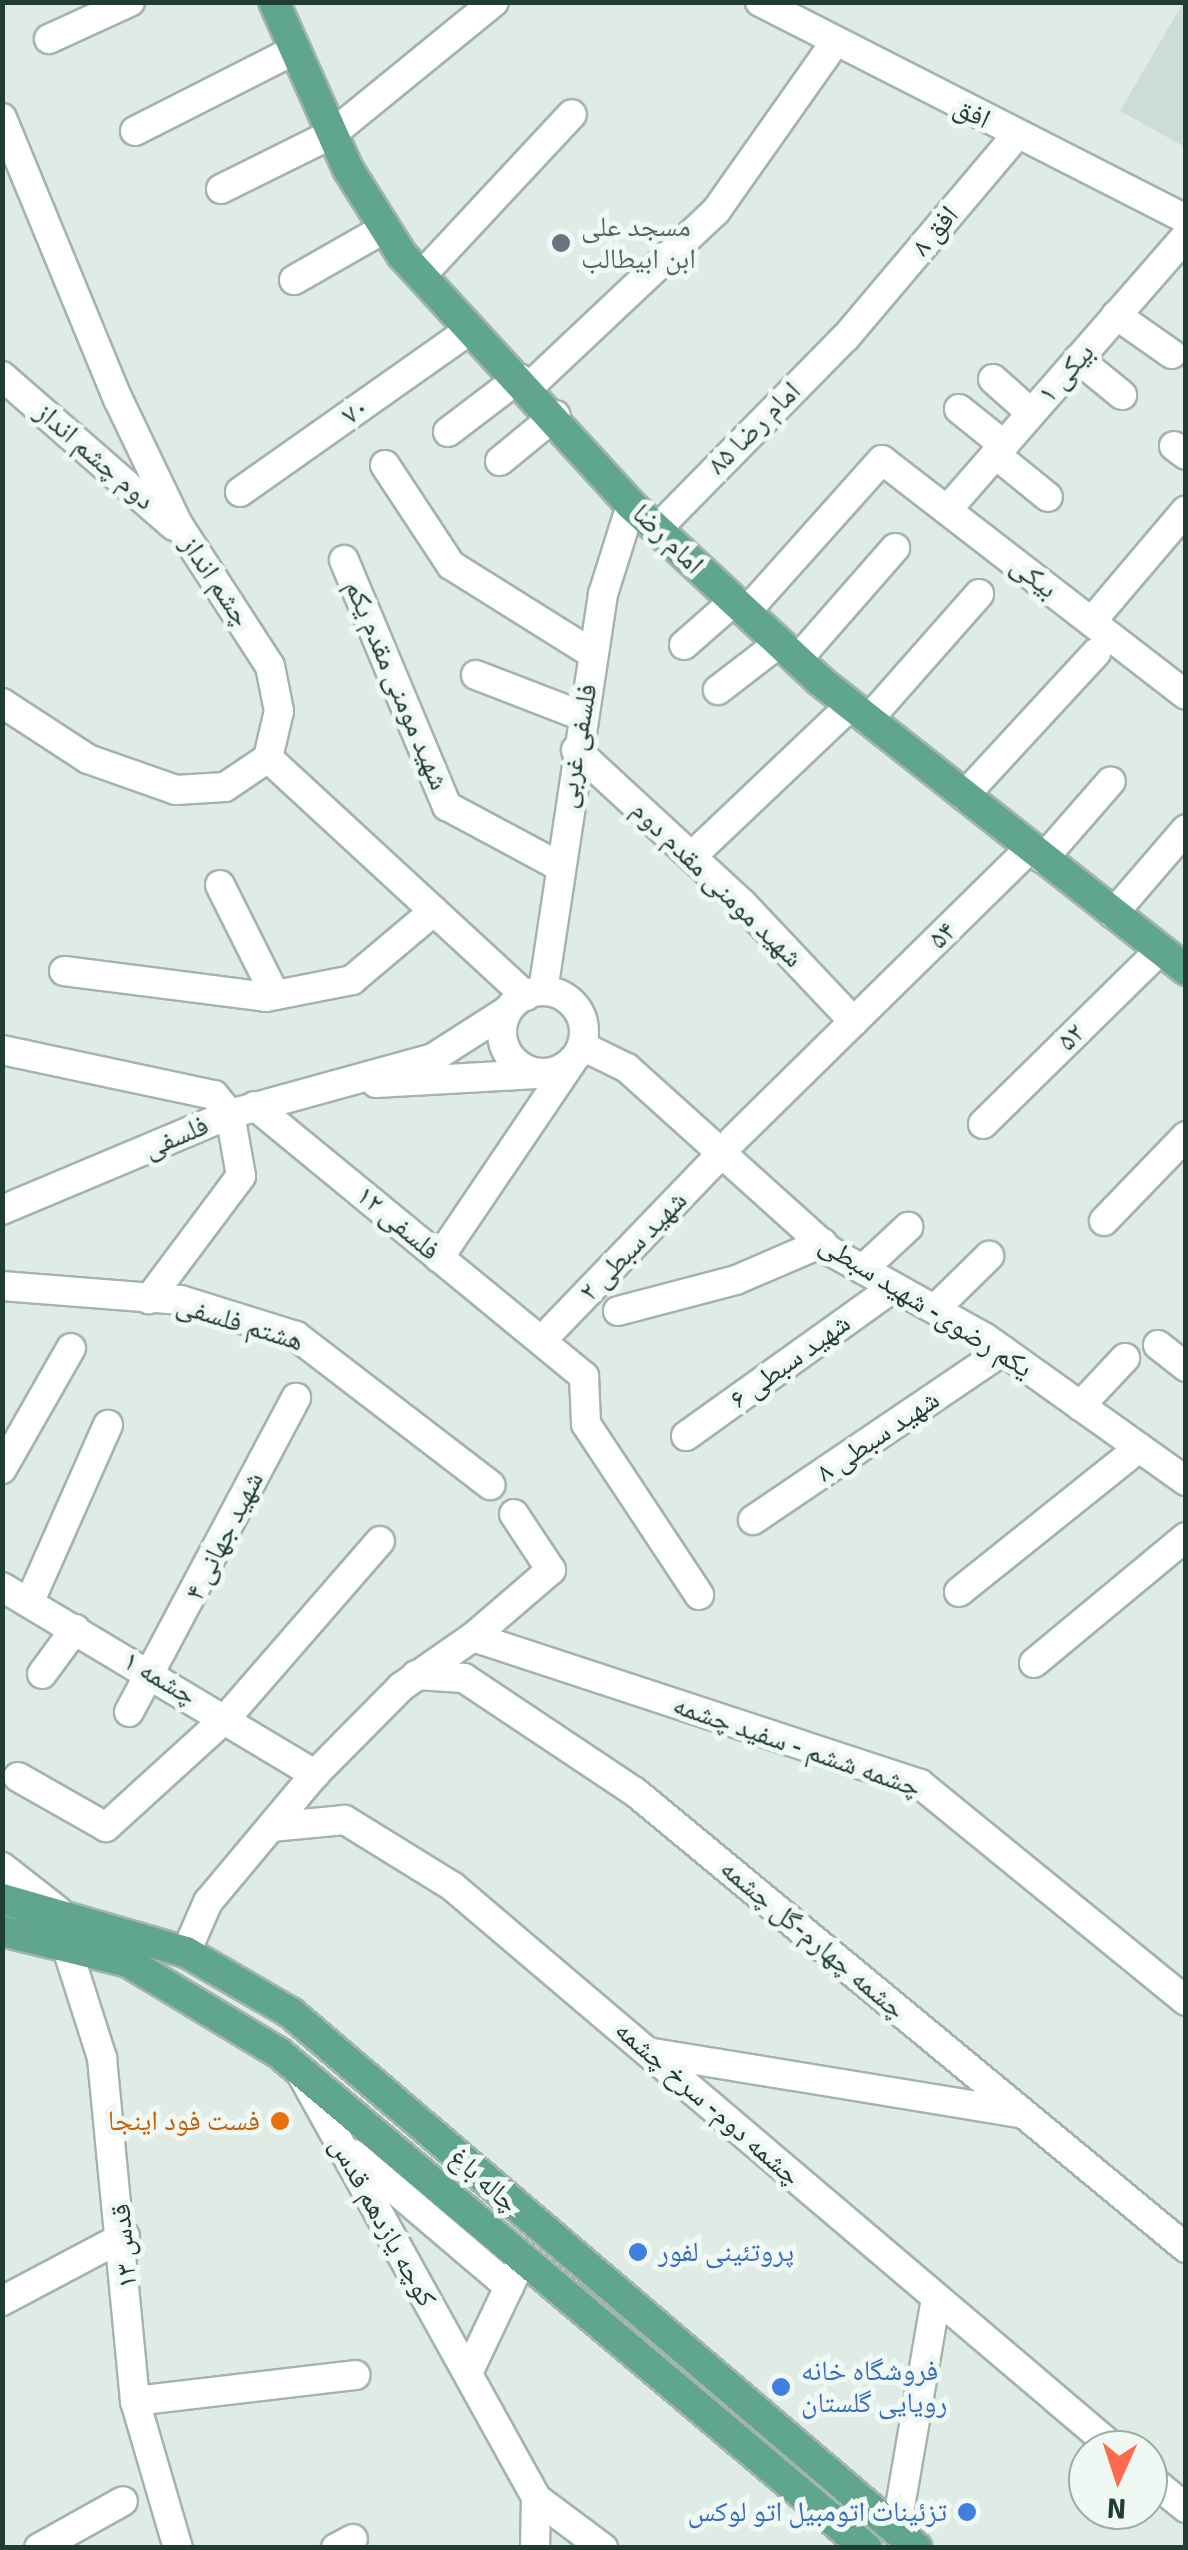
<!DOCTYPE html>
<html>
<head>
<meta charset="utf-8">
<style>
	body { margin:0 }
	#map { position:relative; width:1188px; height:2550px; overflow:hidden; background:#dfece5; font-family:Signika,"Noto Naskh Arabic",sans-serif }
	div>[style] { position:absolute }
	[style*='--x'] { left:calc(var(--x)*1px); top:calc(var(--y)*1px); width:calc(var(--w)*1px); rotate:calc(var(--a)*1deg) }
	.built>* { inset:0; background:#cddcd4 }
	.roads { filter:drop-shadow(2px 0 #a2b4ac) drop-shadow(-2px 0 #a2b4ac) drop-shadow(0 2px #a2b4ac) drop-shadow(0 -2px #a2b4ac) }
	.minor>* { height:28px; margin:-14px; padding:0 14px; transform-origin:14px; border-radius:14px; background:#fff }
	.minor>.ring { margin:-14px; padding:0; box-sizing:content-box; background:none; border:28px solid #fff; border-radius:50% }
	.major>* { height:30px; margin:-15px; padding:0 15px; transform-origin:15px; border-radius:15px; background:#60a58e }
	.dots>* { width:28px; height:28px; translate:-50% -50%; box-sizing:border-box; border:5px solid #f0f8f3; border-radius:50% }
	span { translate:-50% -50%; white-space:nowrap; text-align:center; line-height:1.15; -webkit-text-stroke:10px #f0f8f3; paint-order:stroke }
	.street-label { font-size:28px; color:#1f3d33 }
	.worship-label { font-size:28px; color:#5b616d }
	.left { translate:0 -50%; text-align:left }
	.food-label { font-size:28px; color:#c56008 }
	.right { translate:-100% -50%; text-align:right }
	.shop-label { font-size:28px; color:#366cbe }
	.frame { position:absolute; inset:0; border:5px solid #1f3d33; pointer-events:none }
	.north { position:absolute; left:1068px; top:2430px; width:100px; height:100px; box-sizing:border-box; background:#f0f8f3; border:2px solid #9cada6; border-radius:50%; rotate:183deg; font-size:28px; font-weight:700; line-height:40px; text-align:center; color:#1f3d33 }
	.north::after { content:''; display:block; margin:auto; width:35px; height:45px; background:#fd6a4c; clip-path:polygon(50% 0,100% 100%,50% 72%,0 100%) }
</style>
</head>
<body>
<div id="map">
	<div class="built">
		<i style="clip-path:polygon(1183px 3px,1186px 3px,1185px 147px,1120px 111px)"></i>
	</div>
	<div class="roads">
		<div class="minor">
			<i style="--x:760;--y:2;--w:478;--a:27"></i>
			<i style="--x:49;--y:39;--w:89;--a:-24.6"></i>
			<i style="--x:2;--y:118;--w:304;--a:67.6"></i>
			<i style="--x:118;--y:399;--w:139;--a:64.4"></i>
			<i style="--x:178;--y:524;--w:169;--a:57.1"></i>
			<i style="--x:270;--y:666;--w:46;--a:78.7"></i>
			<i style="--x:279;--y:711;--w:48;--a:103.2"></i>
			<i style="--x:268;--y:758;--w:52;--a:146"></i>
			<i style="--x:225;--y:787;--w:49;--a:176.5"></i>
			<i style="--x:176;--y:790;--w:93;--a:-160.6"></i>
			<i style="--x:88;--y:759;--w:103;--a:-146.9"></i>
			<i style="--x:135;--y:131;--w:179;--a:-26.9"></i>
			<i style="--x:221;--y:189;--w:124;--a:-26.4"></i>
			<i style="--x:332;--y:134;--w:209;--a:-39.2"></i>
			<i style="--x:421;--y:276;--w:221;--a:-47"></i>
			<i style="--x:294;--y:280;--w:105;--a:-29.7"></i>
			<i style="--x:1116;--y:315;--w:68;--a:34.9"></i>
			<i style="--x:1078;--y:359;--w:57;--a:39.3"></i>
			<i style="--x:2;--y:376;--w:228;--a:41.1"></i>
			<i style="--x:993;--y:379;--w:51;--a:41.8"></i>
			<i style="--x:528;--y:388;--w:258;--a:-43.3"></i>
			<i style="--x:716;--y:211;--w:203;--a:-54.8"></i>
			<i style="--x:959;--y:409;--w:58;--a:38.7"></i>
			<i style="--x:448;--y:432;--w:89;--a:-37.3"></i>
			<i style="--x:1174;--y:446;--w:15;--a:37"></i>
			<i style="--x:995;--y:454;--w:68;--a:39.1"></i>
			<i style="--x:500;--y:461;--w:72;--a:-39.4"></i>
			<i style="--x:385;--y:465;--w:120;--a:56.6"></i>
			<i style="--x:451;--y:565;--w:168;--a:32.1"></i>
			<i style="--x:240;--y:492;--w:281;--a:-35.2"></i>
			<i style="--x:947;--y:510;--w:364;--a:-48.9"></i>
			<i style="--x:657;--y:529;--w:269;--a:-45.5"></i>
			<i style="--x:846;--y:337;--w:265;--a:-49.8"></i>
			<i style="--x:344;--y:560;--w:267;--a:67.3"></i>
			<i style="--x:447;--y:806;--w:125;--a:28.2"></i>
			<i style="--x:746;--y:612;--w:204;--a:-48.2"></i>
			<i style="--x:882;--y:460;--w:384;--a:37.7"></i>
			<i style="--x:1092;--y:621;--w:145;--a:-49.7"></i>
			<i style="--x:684;--y:645;--w:67;--a:-41.3"></i>
			<i style="--x:797;--y:660;--w:149;--a:-48.8"></i>
			<i style="--x:476;--y:675;--w:114;--a:21.1"></i>
			<i style="--x:718;--y:690;--w:77;--a:-37.6"></i>
			<i style="--x:868;--y:720;--w:168;--a:-48.6"></i>
			<i style="--x:576;--y:750;--w:226;--a:42.7"></i>
			<i style="--x:742;--y:903;--w:163;--a:46.7"></i>
			<i style="--x:268;--y:758;--w:351;--a:42.7"></i>
			<i style="--x:964;--y:796;--w:195;--a:-47.3"></i>
			<i style="--x:692;--y:856;--w:219;--a:-43.5"></i>
			<i style="--x:1043;--y:859;--w:103;--a:-48.9"></i>
			<i style="--x:220;--y:885;--w:123;--a:63.4"></i>
			<i style="--x:1113;--y:914;--w:112;--a:-49.3"></i>
			<i style="--x:64;--y:971;--w:204;--a:7.3"></i>
			<i style="--x:266;--y:997;--w:88;--a:-11.2"></i>
			<i style="--x:352;--y:980;--w:107;--a:-40.1"></i>
			<i style="--x:543;--y:991;--w:402;--a:-81.4"></i>
			<i style="--x:603;--y:594;--w:93;--a:-72.5"></i>
			<i class="ring" style="left:502px;top:991px;width:54px;height:54px"></i>
			<i style="--x:582;--y:1046;--w:50;--a:26.1"></i>
			<i style="--x:627;--y:1068;--w:273;--a:42"></i>
			<i style="--x:830;--y:1251;--w:176;--a:29.2"></i>
			<i style="--x:984;--y:1337;--w:248;--a:35.5"></i>
			<i style="--x:2;--y:1050;--w:217;--a:12"></i>
			<i style="--x:214;--y:1095;--w:25;--a:50"></i>
			<i style="--x:230;--y:1114;--w:63;--a:79.9"></i>
			<i style="--x:241;--y:1176;--w:154;--a:126.8"></i>
			<i style="--x:376;--y:1083;--w:161;--a:-3.2"></i>
			<i style="--x:255;--y:1106;--w:426;--a:39.4"></i>
			<i style="--x:584;--y:1376;--w:48;--a:87.6"></i>
			<i style="--x:586;--y:1424;--w:205;--a:56.5"></i>
			<i style="--x:983;--y:1124;--w:248;--a:-44.5"></i>
			<i style="--x:733;--y:1140;--w:417;--a:-44.5"></i>
			<i style="--x:2;--y:1210;--w:247;--a:-22.8"></i>
			<i style="--x:230;--y:1114;--w:211;--a:-15.4"></i>
			<i style="--x:433;--y:1058;--w:89;--a:-32.6"></i>
			<i style="--x:1104;--y:1221;--w:118;--a:-46"></i>
			<i style="--x:439;--y:1258;--w:235;--a:-55.9"></i>
			<i style="--x:863;--y:1269;--w:62;--a:-43"></i>
			<i style="--x:2;--y:1286;--w:180;--a:4.5"></i>
			<i style="--x:181;--y:1300;--w:121;--a:17.4"></i>
			<i style="--x:296;--y:1336;--w:245;--a:37.5"></i>
			<i style="--x:935;--y:1309;--w:76;--a:-44.5"></i>
			<i style="--x:618;--y:1311;--w:122;--a:-14.7"></i>
			<i style="--x:736;--y:1280;--w:94;--a:-23.3"></i>
			<i style="--x:542;--y:1340;--w:261;--a:-46.1"></i>
			<i style="--x:1158;--y:1345;--w:36;--a:38"></i>
			<i style="--x:1080;--y:1406;--w:66;--a:-46.8"></i>
			<i style="--x:686;--y:1436;--w:256;--a:-35.6"></i>
			<i style="--x:2;--y:1469;--w:139;--a:-60.3"></i>
			<i style="--x:753;--y:1520;--w:302;--a:-34.1"></i>
			<i style="--x:2;--y:1587;--w:365;--a:30.9"></i>
			<i style="--x:959;--y:1592;--w:231;--a:-38.7"></i>
			<i style="--x:29;--y:1603;--w:195;--a:-66.1"></i>
			<i style="--x:473;--y:1637;--w:103;--a:-40.7"></i>
			<i style="--x:551;--y:1570;--w:67;--a:-123.5"></i>
			<i style="--x:1034;--y:1663;--w:197;--a:-39.7"></i>
			<i style="--x:42;--y:1674;--w:56;--a:-53.7"></i>
			<i style="--x:416;--y:1675;--w:48;--a:3.6"></i>
			<i style="--x:464;--y:1678;--w:206;--a:33.7"></i>
			<i style="--x:635;--y:1792;--w:715;--a:39.61"></i>
			<i style="--x:129;--y:1712;--w:356;--a:-62"></i>
			<i style="--x:18;--y:1777;--w:101;--a:29.6"></i>
			<i style="--x:106;--y:1827;--w:164;--a:-42.3"></i>
			<i style="--x:227;--y:1717;--w:233;--a:-49"></i>
			<i style="--x:271;--y:1827;--w:74;--a:-5.4"></i>
			<i style="--x:345;--y:1820;--w:126;--a:31.7"></i>
			<i style="--x:452;--y:1886;--w:871;--a:40.34"></i>
			<i style="--x:2;--y:1867;--w:70;--a:38"></i>
			<i style="--x:66;--y:1945;--w:119;--a:72.3"></i>
			<i style="--x:102;--y:2058;--w:345;--a:84.5"></i>
			<i style="--x:135;--y:2401;--w:153;--a:73.7"></i>
			<i style="--x:186;--y:1952;--w:55;--a:-66.3"></i>
			<i style="--x:208;--y:1902;--w:167;--a:-50.1"></i>
			<i style="--x:315;--y:1774;--w:122;--a:-45.3"></i>
			<i style="--x:401;--y:1687;--w:88;--a:-34.8"></i>
			<i style="--x:473;--y:1637;--w:471;--a:18.2"></i>
			<i style="--x:920;--y:1784;--w:343;--a:39.2"></i>
			<i style="--x:653;--y:2053;--w:372;--a:9.3"></i>
			<i style="--x:302;--y:2075;--w:483;--a:61"></i>
			<i style="--x:536;--y:2498;--w:50;--a:91.1"></i>
			<i style="--x:353;--y:2154;--w:205;--a:40.4"></i>
			<i style="--x:2;--y:2301;--w:139;--a:-27.9"></i>
			<i style="--x:468;--y:2373;--w:114;--a:-64.6"></i>
			<i style="--x:135;--y:2401;--w:222;--a:-6.7"></i>
			<i style="--x:1148;--y:2477;--w:49;--a:39.2"></i>
			<i style="--x:536;--y:2498;--w:84;--a:36.7"></i>
			<i style="--x:896;--y:2530;--w:234;--a:-80.2"></i>
			<i style="--x:39;--y:2548;--w:96;--a:-29.2"></i>
			<i style="--x:336;--y:2548;--w:19;--a:-28"></i>
		</div>
		<div class="major">
			<i style="--x:274;--y:2;--w:183;--a:66.1"></i>
			<i style="--x:348;--y:169;--w:102;--a:57.9"></i>
			<i style="--x:402;--y:255;--w:339;--a:47.5"></i>
			<i style="--x:631;--y:505;--w:257;--a:42.9"></i>
			<i style="--x:819;--y:680;--w:468;--a:38.3"></i>
			<i style="--x:2;--y:1899;--w:191;--a:16.1"></i>
			<i style="--x:186;--y:1952;--w:121;--a:30.2"></i>
			<i style="--x:291;--y:2013;--w:823;--a:40.52"></i>
			<i style="--x:2;--y:1931;--w:130;--a:13.8"></i>
			<i style="--x:128;--y:1962;--w:176;--a:31.1"></i>
			<i style="--x:279;--y:2053;--w:768;--a:40.14"></i>
		</div>
	</div>
	<div class="dots">
		<i style="left:561px;top:243px;background:#6b7280"></i>
		<i style="left:280px;top:2121px;background:#e8710a"></i>
		<i style="left:638px;top:2252px;background:#3f7fe0"></i>
		<i style="left:781px;top:2387px;background:#3f7fe0"></i>
		<i style="left:967px;top:2512px;background:#3f7fe0"></i>
	</div>
	<div class="street-label">
		<span style="left:972px;top:113px;rotate:26deg">افق</span>
		<span style="left:935px;top:231px;rotate:-50deg">افق ۸</span>
		<span style="left:1066px;top:373px;rotate:-49deg">۱ بیکی</span>
		<span style="left:355px;top:411px;rotate:-35deg">۷۰</span>
		<span style="left:754px;top:428px;rotate:-45deg">امام رضا ۸۵</span>
		<span style="left:95px;top:456px;rotate:41deg">دوم چشم انداز</span>
		<span style="left:668px;top:539px;rotate:44deg">امام رضا</span>
		<span style="left:1034px;top:577px;rotate:38deg">بیکی</span>
		<span style="left:216px;top:581px;rotate:56deg">چشم انداز</span>
		<span style="left:397px;top:685px;rotate:67deg">شهید مومنی مقدم یکم</span>
		<span style="left:577px;top:746px;rotate:-80deg">فلسفی غربی</span>
		<span style="left:717px;top:884px;rotate:44deg">شهید مومنی مقدم دوم</span>
		<span style="left:942px;top:935px;rotate:-45deg">۵۴</span>
		<span style="left:1071px;top:1037px;rotate:-44deg">۵۲</span>
		<span style="left:176px;top:1137px;rotate:-23deg">فلسفی</span>
		<span style="left:398px;top:1223px;rotate:40deg">۱۲ فلسفی</span>
		<span style="left:633px;top:1246px;rotate:-46deg">۲ شهید سبطی</span>
		<span style="left:926px;top:1306px;rotate:32deg">یکم رضوی- شهید سبطی</span>
		<span style="left:240px;top:1323px;rotate:17deg">هشتم فلسفی</span>
		<span style="left:790px;top:1361px;rotate:-36deg">۶ شهید سبطی</span>
		<span style="left:878px;top:1436px;rotate:-34deg">۸ شهید سبطی</span>
		<span style="left:224px;top:1536px;rotate:-63deg">۴ شهید جهانی</span>
		<span style="left:160px;top:1678px;rotate:30deg">چشمه ۱</span>
		<span style="left:797px;top:1746px;rotate:19deg">چشمه ششم - سفید چشمه</span>
		<span style="left:813px;top:1939px;rotate:40deg">چشمه چهارم-گل چشمه</span>
		<span style="left:708px;top:2103px;rotate:41deg">چشمه دوم- سرخ چشمه</span>
		<span style="left:484px;top:2180px;rotate:42deg">چاله باغ</span>
		<span style="left:383px;top:2222px;rotate:61deg">کوچه یازدهم قدس</span>
		<span style="left:124px;top:2246px;rotate:-95deg">قدس ۱۳</span>
	</div>
	<div class="worship-label">
		<span class="left" style="left:581px;top:243px">مسجد علی<br>ابن ابیطالب</span>
	</div>
	<div class="food-label">
		<span class="right" style="left:260px;top:2121px">فست فود اينجا</span>
	</div>
	<div class="shop-label">
		<span class="left" style="left:658px;top:2252px">پروتئینی لفور</span>
		<span class="left" style="left:801px;top:2387px">فروشگاه خانه<br>رویایی گلستان</span>
		<span class="right" style="left:947px;top:2512px">تزئینات اتومبیل اتو لوکس</span>
	</div>
	<div class="frame"></div>
	<div class="north">N</div>
</div>
</body>
</html>
